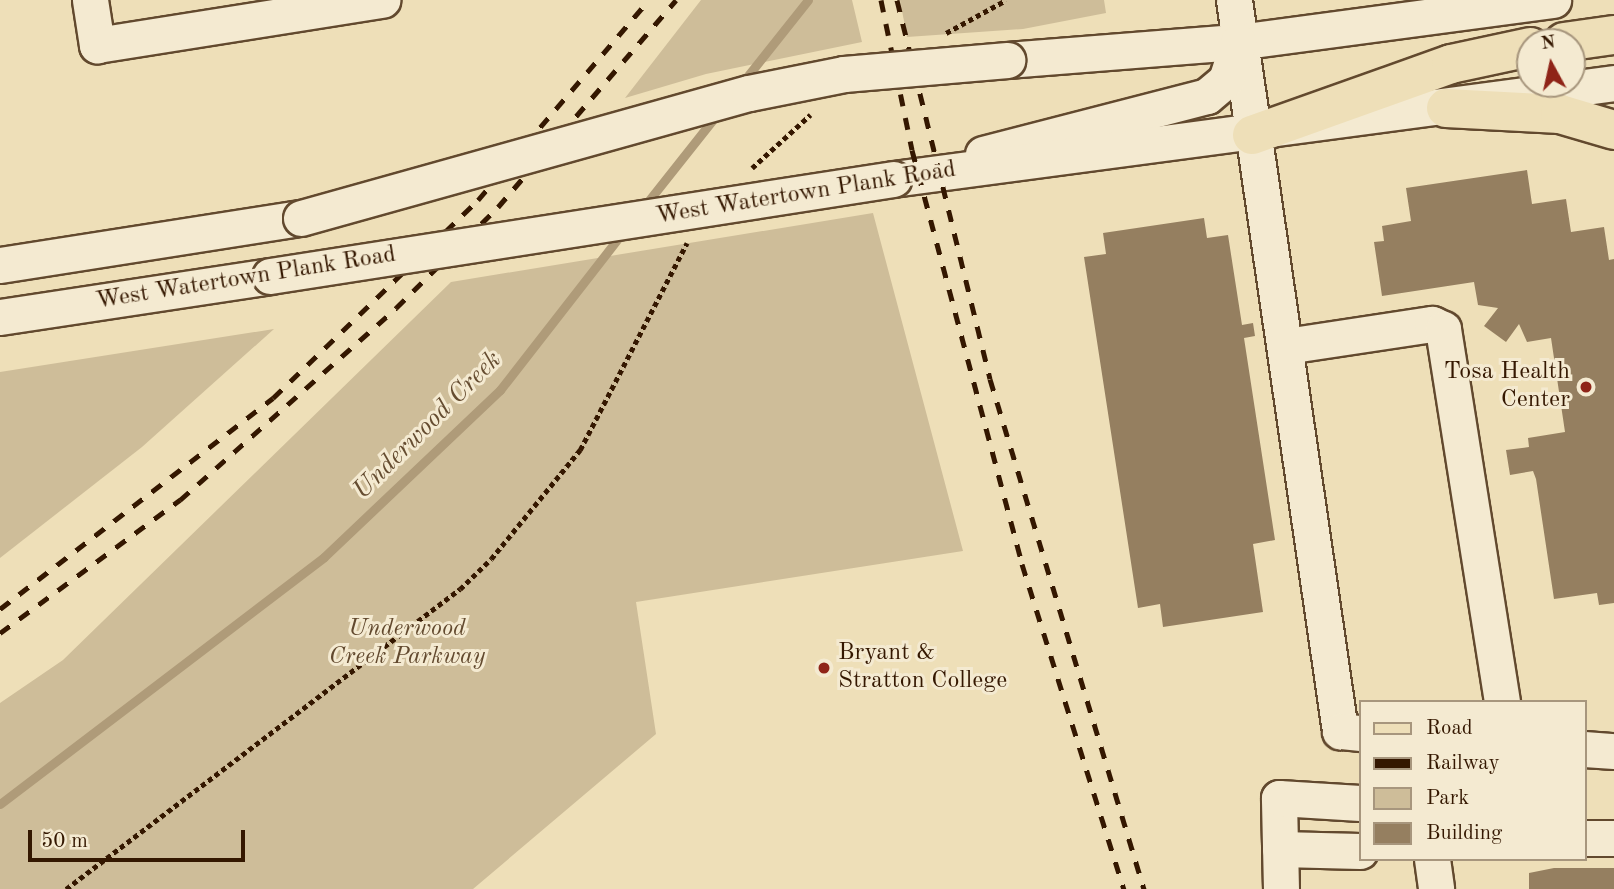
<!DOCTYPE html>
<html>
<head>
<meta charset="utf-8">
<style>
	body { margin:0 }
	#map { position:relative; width:1614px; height:889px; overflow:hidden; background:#eedfb8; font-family:"Old Standard TT",serif }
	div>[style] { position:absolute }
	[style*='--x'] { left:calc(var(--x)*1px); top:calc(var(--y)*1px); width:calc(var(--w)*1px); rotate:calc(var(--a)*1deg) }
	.green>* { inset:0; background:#cebd99 }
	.stream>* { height:9px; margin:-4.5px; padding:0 4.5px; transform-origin:4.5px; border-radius:4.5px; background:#af9b79 }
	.building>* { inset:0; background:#957f60 }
	.path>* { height:4.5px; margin-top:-2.25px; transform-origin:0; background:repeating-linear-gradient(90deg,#341700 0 5px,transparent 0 8.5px) }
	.roads { filter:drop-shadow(2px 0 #62492e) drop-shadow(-2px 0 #62492e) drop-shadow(0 2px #62492e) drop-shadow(0 -2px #62492e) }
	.minor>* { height:35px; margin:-17.5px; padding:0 17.5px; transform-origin:17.5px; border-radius:17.5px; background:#f4ead1 }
	.major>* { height:38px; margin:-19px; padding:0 19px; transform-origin:19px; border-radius:19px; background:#eedfb8 }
	.rail>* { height:5px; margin-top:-2.5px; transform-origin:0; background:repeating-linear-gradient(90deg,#341700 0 12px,transparent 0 24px) }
	.bridges { filter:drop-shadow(2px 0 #62492e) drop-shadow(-2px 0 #62492e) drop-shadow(0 2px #62492e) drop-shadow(0 -2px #62492e) }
	.minor-bridge>* { height:35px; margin:-17.5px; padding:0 17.5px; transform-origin:17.5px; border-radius:17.5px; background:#f4ead1 }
	.dots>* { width:19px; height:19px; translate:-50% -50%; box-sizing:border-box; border:4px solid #f4ead1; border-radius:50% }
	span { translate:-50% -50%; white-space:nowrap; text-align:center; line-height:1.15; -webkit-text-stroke:6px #f4ead1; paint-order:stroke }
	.street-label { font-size:24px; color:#341700 }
	.poi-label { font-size:24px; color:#341700 }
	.right { translate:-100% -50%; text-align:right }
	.left { translate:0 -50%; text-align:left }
	.park-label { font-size:24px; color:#62492e; font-style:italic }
	.water-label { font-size:26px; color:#654c30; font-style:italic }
	.legend { position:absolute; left:1359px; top:700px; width:228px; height:161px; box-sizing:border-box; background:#f4ead1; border:2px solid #a7967d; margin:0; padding:9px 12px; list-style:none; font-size:21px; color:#341700 }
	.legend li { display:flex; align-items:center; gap:14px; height:35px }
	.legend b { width:35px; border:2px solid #a7967d }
	.north { position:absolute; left:1516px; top:28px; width:70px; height:70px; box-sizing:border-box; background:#f4ead1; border:2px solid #a7967d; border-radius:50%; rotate:352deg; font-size:19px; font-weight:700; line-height:28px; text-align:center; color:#341700 }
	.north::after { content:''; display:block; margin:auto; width:24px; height:32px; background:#8f2418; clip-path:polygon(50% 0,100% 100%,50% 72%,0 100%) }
	.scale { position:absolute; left:28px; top:830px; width:217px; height:32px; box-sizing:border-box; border:4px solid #341700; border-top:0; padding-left:9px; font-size:21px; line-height:24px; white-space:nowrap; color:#341700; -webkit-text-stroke:5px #f4ead1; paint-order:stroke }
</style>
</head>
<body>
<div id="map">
	<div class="green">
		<i style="clip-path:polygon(701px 0,852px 0,862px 42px,706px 74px,625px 98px)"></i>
		<i style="clip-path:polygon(900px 0,1104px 0,1106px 13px,1023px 29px,907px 37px)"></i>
		<i style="clip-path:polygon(873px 213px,963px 551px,636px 602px,656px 734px,473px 889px,0 889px,0 703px,63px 660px,451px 282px)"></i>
		<i style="clip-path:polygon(274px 329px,142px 447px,0 558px,0 372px)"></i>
	</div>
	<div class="stream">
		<i style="--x:742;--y:83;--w:106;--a:-51.5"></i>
		<i style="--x:642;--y:209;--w:122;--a:-51.6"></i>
		<i style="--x:0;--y:804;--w:407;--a:-37.3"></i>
		<i style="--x:324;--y:557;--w:243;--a:-43.5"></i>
		<i style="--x:500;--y:390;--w:202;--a:-52.1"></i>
	</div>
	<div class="building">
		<i style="clip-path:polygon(1527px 170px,1532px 204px,1566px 199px,1571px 232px,1604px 227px,1609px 260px,1614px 259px,1614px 603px,1599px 605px,1597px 593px,1554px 599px,1536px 479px,1533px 471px,1510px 475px,1506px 450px,1529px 447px,1528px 438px,1565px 432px,1551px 338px,1527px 342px,1519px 324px,1506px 342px,1484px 326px,1498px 308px,1478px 305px,1474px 282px,1382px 296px,1374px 242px,1384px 241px,1382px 226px,1411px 221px,1406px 188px)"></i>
		<i style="clip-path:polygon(1204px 218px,1207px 238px,1228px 235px,1242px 325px,1253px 323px,1255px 336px,1244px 338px,1275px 540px,1253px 544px,1263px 612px,1163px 627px,1160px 604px,1138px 608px,1084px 257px,1106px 254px,1103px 233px)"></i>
		<i style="clip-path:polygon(1554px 868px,1614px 868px,1614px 889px,1529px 889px,1529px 873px)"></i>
	</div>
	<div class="path">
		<i style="--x:946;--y:33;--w:68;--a:-28.8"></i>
		<i style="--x:752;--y:168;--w:79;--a:-42.4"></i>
		<i style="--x:66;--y:889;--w:495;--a:-37.3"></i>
		<i style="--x:460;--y:589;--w:43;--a:-44.1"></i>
		<i style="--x:491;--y:559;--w:141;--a:-50.8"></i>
		<i style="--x:580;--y:450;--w:233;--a:-62.7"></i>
	</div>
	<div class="roads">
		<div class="minor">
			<i style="--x:90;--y:0;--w:46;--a:81.2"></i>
			<i style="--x:97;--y:45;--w:289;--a:-9"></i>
			<i style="--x:1234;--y:0;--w:739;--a:81.75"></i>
			<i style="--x:1340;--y:731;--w:20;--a:6"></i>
			<i style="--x:1007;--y:60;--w:232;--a:-4.5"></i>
			<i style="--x:1238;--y:42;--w:318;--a:-7.6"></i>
			<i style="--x:983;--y:154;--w:231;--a:-14.5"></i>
			<i style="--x:1207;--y:96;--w:25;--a:-40"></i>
			<i style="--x:1226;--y:80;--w:40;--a:-72"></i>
			<i style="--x:893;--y:179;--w:727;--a:-7.58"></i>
			<i style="--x:0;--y:265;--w:305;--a:-8.9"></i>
			<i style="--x:0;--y:317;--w:273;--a:-8.6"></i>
			<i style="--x:1286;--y:346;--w:148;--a:-8.6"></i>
			<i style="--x:1432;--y:324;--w:12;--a:24"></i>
			<i style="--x:1443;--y:329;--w:378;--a:81"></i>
			<i style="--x:1584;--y:749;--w:30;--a:4"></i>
			<i style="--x:1584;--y:838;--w:30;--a:0"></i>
			<i style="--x:1280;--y:849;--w:80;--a:1.4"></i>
			<i style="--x:1432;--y:859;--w:30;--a:82"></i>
			<i style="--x:1281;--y:889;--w:91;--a:-91.3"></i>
			<i style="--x:1279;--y:798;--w:81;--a:3.5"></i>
		</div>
		<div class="major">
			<i style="--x:1564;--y:42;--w:50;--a:-8"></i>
			<i style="--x:1446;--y:108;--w:114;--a:3"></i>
			<i style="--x:1560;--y:114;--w:56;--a:16.5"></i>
			<i style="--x:1252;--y:135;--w:211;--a:-19.6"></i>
			<i style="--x:1451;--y:64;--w:81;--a:-12.1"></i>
		</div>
	</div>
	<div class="rail">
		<i style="--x:881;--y:0;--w:153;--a:78.3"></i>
		<i style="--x:912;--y:150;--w:428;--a:75.1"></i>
		<i style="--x:1022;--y:564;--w:341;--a:72.6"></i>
		<i style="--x:897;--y:0;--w:390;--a:76.2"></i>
		<i style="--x:990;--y:379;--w:533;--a:73.2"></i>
		<i style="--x:0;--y:609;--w:345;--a:-37.7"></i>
		<i style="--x:273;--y:398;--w:285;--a:-44"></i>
		<i style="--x:478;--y:200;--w:263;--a:-49.5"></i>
		<i style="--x:0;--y:633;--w:224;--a:-36.5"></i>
		<i style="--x:180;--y:500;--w:289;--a:-41.6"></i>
		<i style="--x:396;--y:308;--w:144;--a:-44.7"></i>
		<i style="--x:498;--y:207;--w:273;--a:-49.3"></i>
	</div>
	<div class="bridges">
		<div class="minor-bridge">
			<i style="--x:301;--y:218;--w:465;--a:-15.6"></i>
			<i style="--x:749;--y:93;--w:97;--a:-11.3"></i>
			<i style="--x:844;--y:74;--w:164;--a:-4.9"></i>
			<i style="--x:270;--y:276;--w:631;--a:-8.85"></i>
		</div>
	</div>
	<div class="dots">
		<i style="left:1586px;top:387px;background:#8f2418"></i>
		<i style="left:824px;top:668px;background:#8f2418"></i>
	</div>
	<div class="street-label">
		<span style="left:806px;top:194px;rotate:-9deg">West Watertown Plank Road</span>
		<span style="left:246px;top:279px;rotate:-9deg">West Watertown Plank Road</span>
	</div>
	<div class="poi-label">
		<span class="right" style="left:1570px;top:387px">Tosa Health<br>Center</span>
		<span class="left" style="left:838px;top:668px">Bryant &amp;<br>Stratton College</span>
	</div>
	<div class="park-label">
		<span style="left:407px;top:644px">Underwood<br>Creek Parkway</span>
	</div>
	<div class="water-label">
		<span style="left:428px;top:426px;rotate:-45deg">Underwood Creek</span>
	</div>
	<ul class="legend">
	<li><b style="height:9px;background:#eedfb8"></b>Road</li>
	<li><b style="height:9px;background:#341700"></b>Railway</li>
	<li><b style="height:19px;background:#cebd99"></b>Park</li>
	<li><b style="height:19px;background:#957f60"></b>Building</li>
	</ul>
	<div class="north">N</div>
	<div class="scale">50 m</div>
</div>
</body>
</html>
